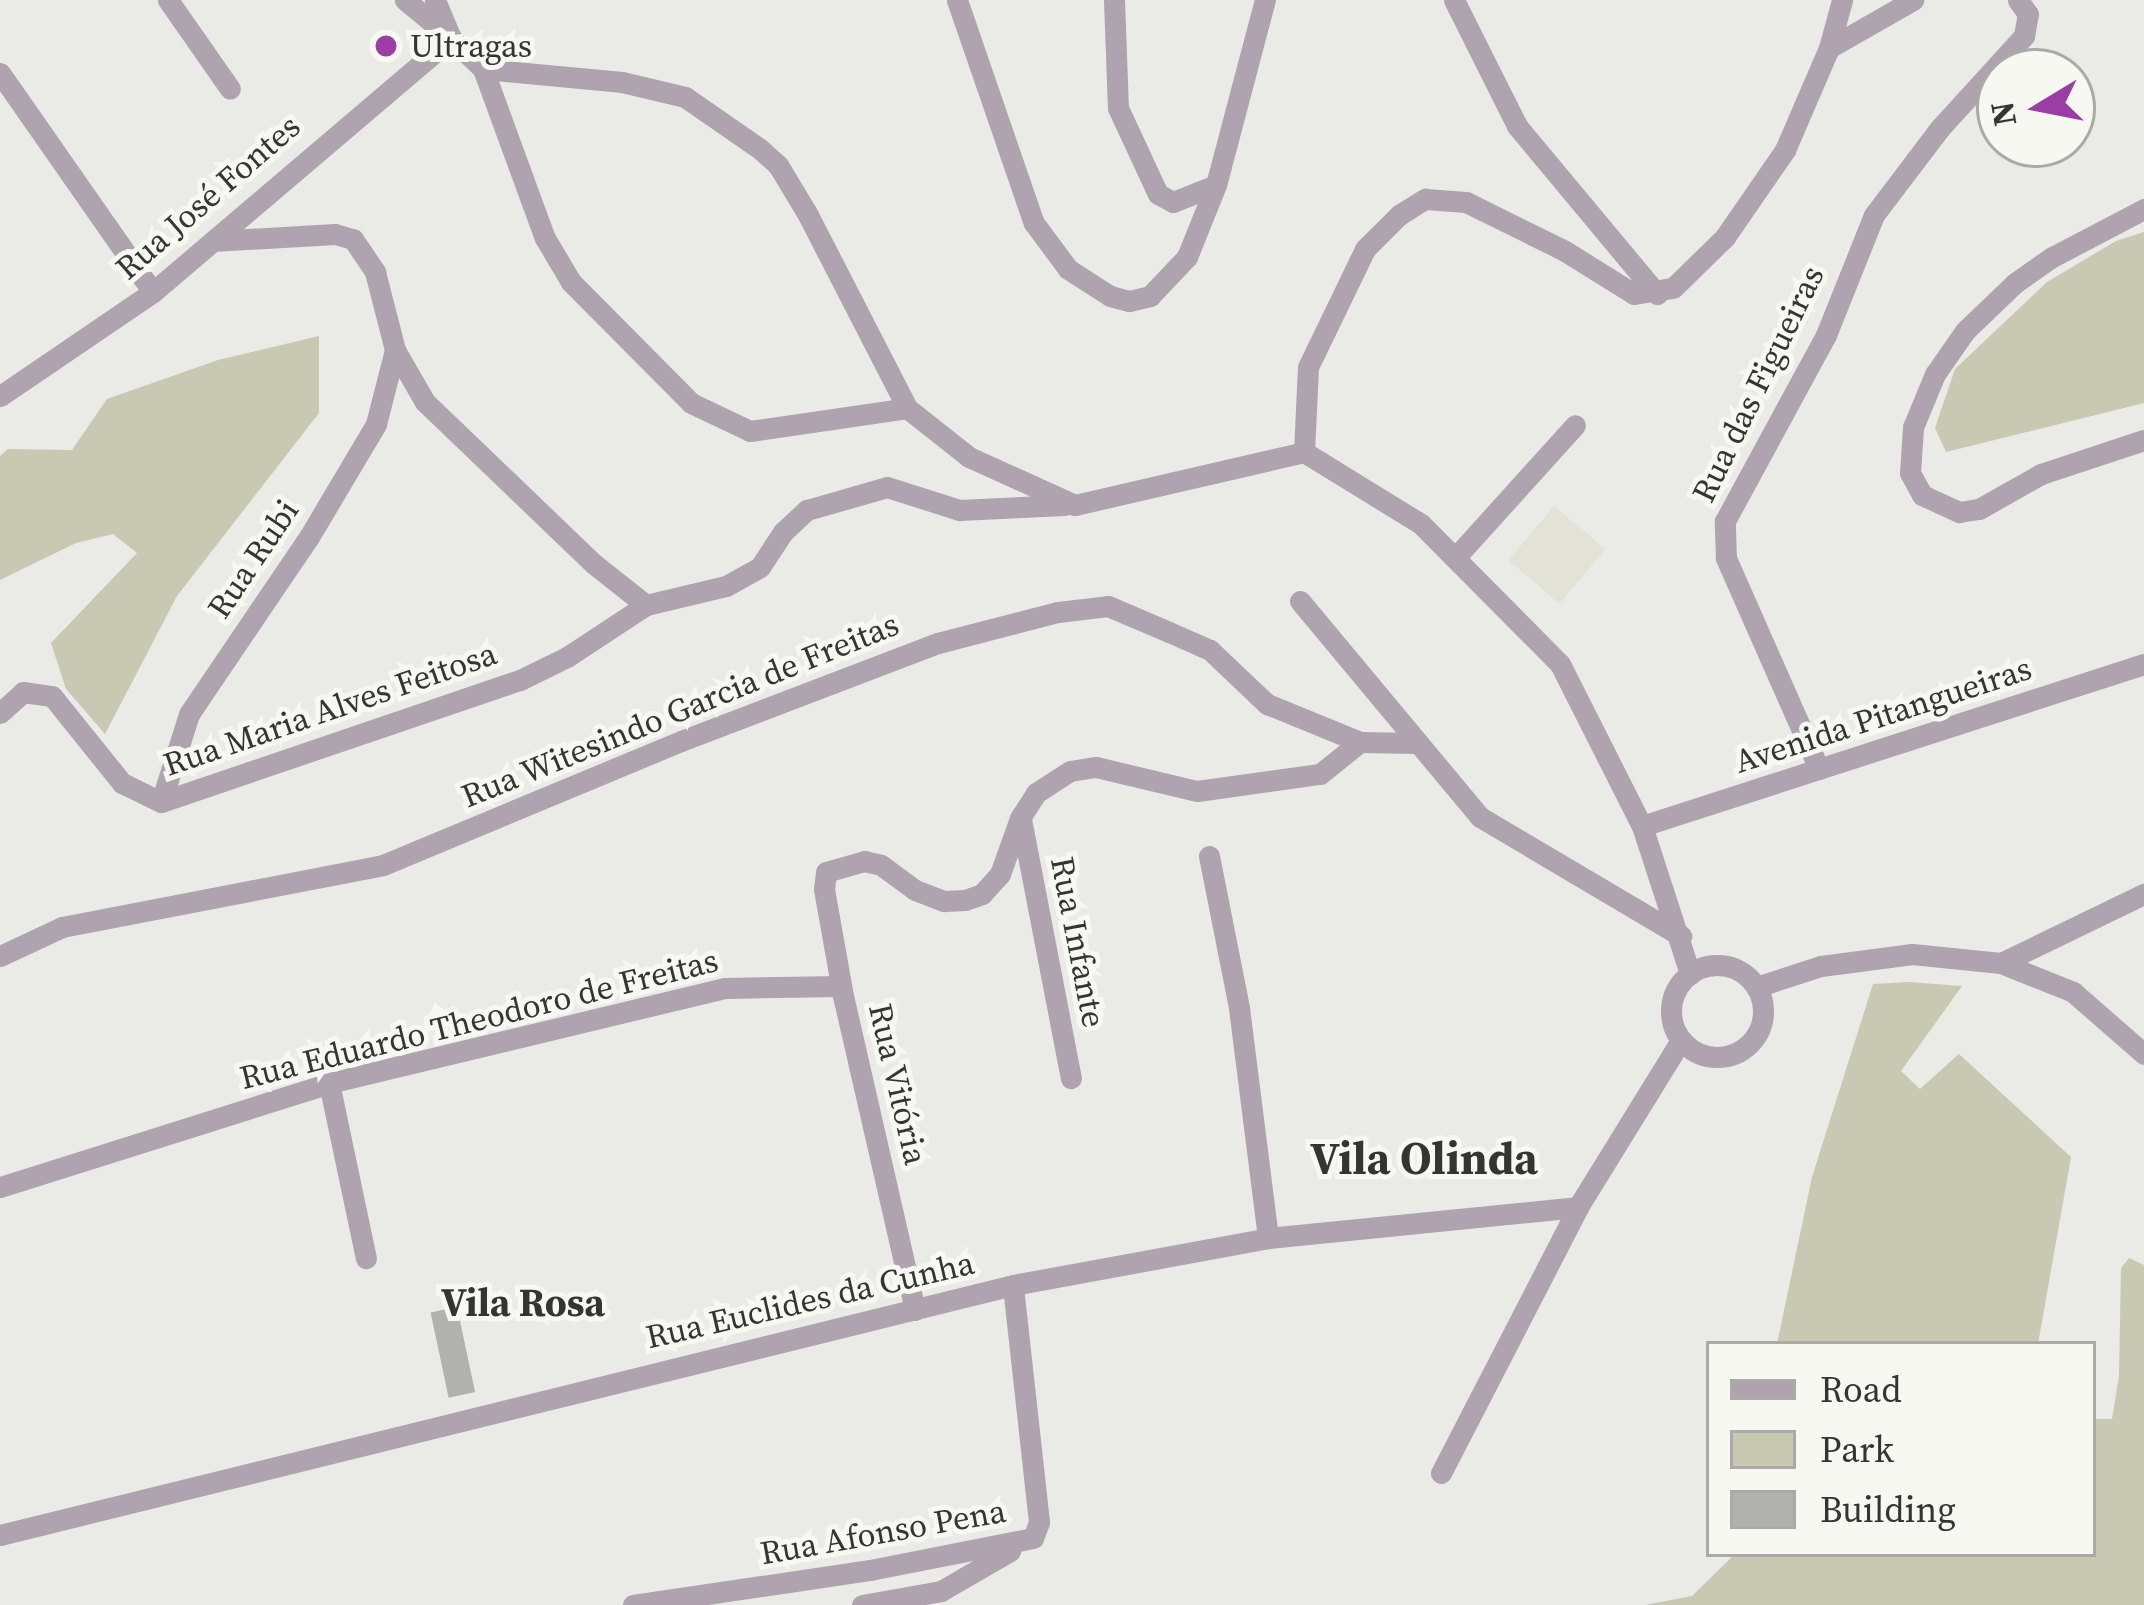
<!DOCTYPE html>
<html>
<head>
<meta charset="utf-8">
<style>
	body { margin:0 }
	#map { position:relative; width:2144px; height:1605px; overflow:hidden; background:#eaeae6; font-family:"Source Serif 4",serif }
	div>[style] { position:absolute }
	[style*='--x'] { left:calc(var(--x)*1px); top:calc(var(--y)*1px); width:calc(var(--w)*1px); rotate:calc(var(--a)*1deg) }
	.built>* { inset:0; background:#e2e3d6; transform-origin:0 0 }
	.green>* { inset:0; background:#c8c8b3 }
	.building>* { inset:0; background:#b1b1ad; transform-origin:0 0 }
	.street>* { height:21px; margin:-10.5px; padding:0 10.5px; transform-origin:10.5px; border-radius:10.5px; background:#aea3af }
	.street>.ring { margin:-10.5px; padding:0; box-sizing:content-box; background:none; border:21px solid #aea3af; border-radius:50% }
	.dots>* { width:33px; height:33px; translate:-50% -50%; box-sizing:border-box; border:6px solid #f8f8f3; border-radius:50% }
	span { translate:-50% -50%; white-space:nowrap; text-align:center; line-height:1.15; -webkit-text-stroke:10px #f8f8f3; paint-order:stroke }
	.poi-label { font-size:33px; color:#343432 }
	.left { translate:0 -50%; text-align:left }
	.street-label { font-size:33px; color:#343432 }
	.quarter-label { font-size:39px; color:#343432; font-weight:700 }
	.district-label { font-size:45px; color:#343432; font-weight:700 }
	.legend { position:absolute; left:1706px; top:1341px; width:390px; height:216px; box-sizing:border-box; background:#f8f8f3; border:3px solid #aaaaa6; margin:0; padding:15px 21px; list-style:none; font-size:36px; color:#343432 }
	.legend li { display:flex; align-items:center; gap:24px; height:60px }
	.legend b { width:60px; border:3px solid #aaaaa6 }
	.north { position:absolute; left:1976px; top:48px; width:120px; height:120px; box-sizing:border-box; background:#f8f8f3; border:3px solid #aaaaa6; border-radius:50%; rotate:260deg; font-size:33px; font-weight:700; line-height:48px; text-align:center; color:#343432 }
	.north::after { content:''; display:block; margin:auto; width:42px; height:54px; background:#9c3ca5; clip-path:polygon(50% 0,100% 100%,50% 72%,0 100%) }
</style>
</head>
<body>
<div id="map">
	<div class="built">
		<i style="left:1554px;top:506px;width:67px;height:71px;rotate:40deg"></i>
	</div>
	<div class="green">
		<i style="clip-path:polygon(2144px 232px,2144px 403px,1946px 452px,1935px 428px,1955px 369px,2047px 282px,2116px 241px)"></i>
		<i style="clip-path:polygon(319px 336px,319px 413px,177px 596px,105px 734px,66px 689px,51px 643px,137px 553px,113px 534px,76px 543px,0 580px,0 456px,8px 449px,72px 450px,107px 399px,218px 360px)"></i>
		<i style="clip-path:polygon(1908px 982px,1962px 986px,1901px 1071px,1920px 1089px,1959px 1054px,2071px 1157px,2038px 1344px,1777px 1344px,1812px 1177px,1873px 984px)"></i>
		<i style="clip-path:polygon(2129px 1258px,2144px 1265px,2144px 1605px,1645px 1605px,1692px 1596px,1735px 1554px,2093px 1554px,2093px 1419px,2112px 1419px,2119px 1376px,2121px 1268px)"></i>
	</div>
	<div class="building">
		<i style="left:457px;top:1307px;width:87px;height:27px;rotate:78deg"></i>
	</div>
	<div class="street">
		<i style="--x:168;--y:0;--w:108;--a:55.1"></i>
		<i style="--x:435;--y:0;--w:41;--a:67.2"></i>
		<i style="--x:451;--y:38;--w:45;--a:44.1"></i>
		<i style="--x:483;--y:69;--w:140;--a:5.3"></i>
		<i style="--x:622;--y:82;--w:65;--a:13.4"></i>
		<i style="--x:685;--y:97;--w:91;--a:34.7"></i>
		<i style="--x:760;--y:149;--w:24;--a:42"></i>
		<i style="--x:778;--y:165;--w:58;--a:59"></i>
		<i style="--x:808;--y:215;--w:217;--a:62.8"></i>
		<i style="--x:907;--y:408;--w:79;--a:38.3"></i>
		<i style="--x:969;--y:457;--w:116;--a:24.4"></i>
		<i style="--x:1075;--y:505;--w:235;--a:-13"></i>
		<i style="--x:1304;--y:452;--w:85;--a:-87.3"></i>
		<i style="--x:1308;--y:367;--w:131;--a:-64.2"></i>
		<i style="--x:1365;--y:249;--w:48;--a:-45"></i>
		<i style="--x:1399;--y:215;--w:31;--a:-32"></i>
		<i style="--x:1425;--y:199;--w:41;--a:4.2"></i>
		<i style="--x:1466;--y:202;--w:110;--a:26.3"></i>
		<i style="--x:1565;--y:251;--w:81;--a:31.9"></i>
		<i style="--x:1634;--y:294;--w:39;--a:-9"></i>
		<i style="--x:1673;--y:288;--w:73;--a:-44.4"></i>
		<i style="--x:1725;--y:237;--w:106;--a:-55.4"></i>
		<i style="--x:1785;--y:150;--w:111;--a:-66.7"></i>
		<i style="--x:1829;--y:48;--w:50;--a:-74.8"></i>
		<i style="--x:957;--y:0;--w:236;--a:71"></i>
		<i style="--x:1034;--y:223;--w:57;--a:53.5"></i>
		<i style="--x:1068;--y:269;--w:50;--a:32.7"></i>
		<i style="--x:1110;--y:296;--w:20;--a:15"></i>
		<i style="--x:1129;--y:301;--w:22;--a:-13"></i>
		<i style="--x:1150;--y:296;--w:54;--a:-46.5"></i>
		<i style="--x:1187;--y:257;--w:78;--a:-68.1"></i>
		<i style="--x:1216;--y:185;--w:191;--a:-75.2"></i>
		<i style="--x:1114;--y:0;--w:108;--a:87.9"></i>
		<i style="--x:1118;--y:108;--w:95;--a:65.1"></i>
		<i style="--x:1158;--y:194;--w:17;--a:28"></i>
		<i style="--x:1173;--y:202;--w:46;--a:-21.6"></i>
		<i style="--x:1454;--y:0;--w:141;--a:63.4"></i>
		<i style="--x:1517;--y:126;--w:219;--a:50.2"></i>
		<i style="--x:1829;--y:48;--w:97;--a:-29.7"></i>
		<i style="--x:483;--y:69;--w:180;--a:69.9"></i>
		<i style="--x:545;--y:238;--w:51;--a:59.4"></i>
		<i style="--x:571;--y:282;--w:170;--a:45.2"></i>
		<i style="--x:691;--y:403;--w:65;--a:25.4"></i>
		<i style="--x:750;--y:431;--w:159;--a:-8.3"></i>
		<i style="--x:0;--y:73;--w:267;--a:55.1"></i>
		<i style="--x:2144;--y:209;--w:104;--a:152.4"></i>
		<i style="--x:2052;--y:257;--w:45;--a:144.9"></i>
		<i style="--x:2015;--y:283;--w:69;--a:136.2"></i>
		<i style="--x:1965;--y:331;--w:52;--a:124.9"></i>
		<i style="--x:1935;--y:374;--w:57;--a:112.5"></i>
		<i style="--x:1913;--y:427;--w:46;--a:93.7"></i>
		<i style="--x:1910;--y:473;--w:25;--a:61"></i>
		<i style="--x:1922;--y:495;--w:41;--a:24.7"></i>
		<i style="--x:1959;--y:512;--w:20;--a:-9"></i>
		<i style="--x:1979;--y:509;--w:71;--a:-29.4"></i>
		<i style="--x:2041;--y:474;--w:108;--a:-18.3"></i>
		<i style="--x:213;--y:241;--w:122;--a:-3.3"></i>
		<i style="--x:335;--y:234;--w:19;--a:16"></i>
		<i style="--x:353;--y:239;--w:40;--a:56"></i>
		<i style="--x:375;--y:272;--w:81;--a:75.6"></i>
		<i style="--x:395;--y:350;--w:60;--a:60"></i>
		<i style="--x:425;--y:402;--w:234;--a:43.8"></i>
		<i style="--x:594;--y:564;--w:66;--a:38.3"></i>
		<i style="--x:0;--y:396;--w:185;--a:-34.2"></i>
		<i style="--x:153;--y:292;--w:392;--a:-40.4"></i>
		<i style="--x:451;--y:38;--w:60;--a:-140.4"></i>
		<i style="--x:1304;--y:452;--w:137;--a:31.6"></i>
		<i style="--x:1421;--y:524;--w:197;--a:45.2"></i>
		<i style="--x:1560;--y:664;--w:182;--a:63.2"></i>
		<i style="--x:1642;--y:826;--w:156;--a:72"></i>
		<i style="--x:1455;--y:558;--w:179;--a:-47.9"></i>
		<i style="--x:1300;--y:601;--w:281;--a:50.2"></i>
		<i style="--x:1480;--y:817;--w:234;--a:30.6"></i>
		<i style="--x:0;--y:713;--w:31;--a:-42"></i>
		<i style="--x:23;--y:692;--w:29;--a:8"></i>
		<i style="--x:52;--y:696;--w:112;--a:51.2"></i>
		<i style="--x:122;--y:783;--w:43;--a:26"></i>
		<i style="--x:161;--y:802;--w:379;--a:-18.8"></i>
		<i style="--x:520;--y:680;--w:52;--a:-26.1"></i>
		<i style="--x:567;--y:657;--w:95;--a:-33.4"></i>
		<i style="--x:646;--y:605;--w:82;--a:-13.4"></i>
		<i style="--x:726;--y:586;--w:39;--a:-29"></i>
		<i style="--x:760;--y:567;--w:42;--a:-56.7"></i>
		<i style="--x:783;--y:532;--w:33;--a:-43"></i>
		<i style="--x:807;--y:510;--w:83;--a:-16"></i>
		<i style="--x:887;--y:487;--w:76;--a:17.7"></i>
		<i style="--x:959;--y:510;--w:106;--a:-2.7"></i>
		<i style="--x:1819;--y:769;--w:231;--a:-113.8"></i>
		<i style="--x:1726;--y:558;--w:37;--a:-92"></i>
		<i style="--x:1725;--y:521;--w:212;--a:-61.5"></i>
		<i style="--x:1826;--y:335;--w:129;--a:-68.2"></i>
		<i style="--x:1874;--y:215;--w:109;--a:-52.8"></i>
		<i style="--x:1940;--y:128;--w:125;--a:-47.6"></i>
		<i style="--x:2024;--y:36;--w:22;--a:-80"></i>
		<i style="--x:2028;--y:14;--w:17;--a:-126"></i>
		<i style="--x:161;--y:802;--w:92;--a:-72.3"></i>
		<i style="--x:189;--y:714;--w:214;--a:-55.9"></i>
		<i style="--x:309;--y:537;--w:131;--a:-59.3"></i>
		<i style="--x:376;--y:424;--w:76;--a:-75.6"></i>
		<i style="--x:1021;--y:819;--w:264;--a:79.1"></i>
		<i style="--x:1642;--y:826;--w:527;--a:-17.89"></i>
		<i style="--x:1209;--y:856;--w:155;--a:78.8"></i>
		<i style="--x:1239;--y:1008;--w:232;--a:82.8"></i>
		<i style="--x:0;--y:956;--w:68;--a:-25.1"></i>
		<i style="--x:62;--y:927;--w:327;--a:-10.9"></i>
		<i style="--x:383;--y:865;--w:323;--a:-22.6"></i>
		<i style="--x:681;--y:741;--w:275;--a:-20.9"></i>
		<i style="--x:938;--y:643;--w:124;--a:-14.5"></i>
		<i style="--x:1058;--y:612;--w:50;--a:-6.8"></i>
		<i style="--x:1108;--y:606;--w:66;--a:23.1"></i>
		<i style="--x:1169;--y:632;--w:45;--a:23.7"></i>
		<i style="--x:1210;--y:650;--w:79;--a:43.5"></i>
		<i style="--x:1267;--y:704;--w:100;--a:22.2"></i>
		<i style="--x:2001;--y:963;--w:159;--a:-25.8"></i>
		<i class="ring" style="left:1671px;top:965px;width:71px;height:71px"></i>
		<i style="--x:1756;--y:987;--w:68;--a:-17.9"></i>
		<i style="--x:1821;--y:966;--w:92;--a:-7.5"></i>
		<i style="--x:1912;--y:954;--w:89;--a:5.8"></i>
		<i style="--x:2001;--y:963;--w:78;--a:21.9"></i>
		<i style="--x:2073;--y:992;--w:94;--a:41.1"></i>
		<i style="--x:329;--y:1083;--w:179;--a:78.1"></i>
		<i style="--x:0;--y:1187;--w:345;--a:-17.5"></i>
		<i style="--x:329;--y:1083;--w:407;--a:-13.5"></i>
		<i style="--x:725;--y:988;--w:116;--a:-1"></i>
		<i style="--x:915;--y:1310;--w:322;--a:-102.9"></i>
		<i style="--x:843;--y:996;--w:109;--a:-100.1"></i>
		<i style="--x:824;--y:889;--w:17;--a:-83"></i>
		<i style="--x:826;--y:872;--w:40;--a:-16"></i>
		<i style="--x:864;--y:861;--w:17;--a:13"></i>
		<i style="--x:881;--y:865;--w:42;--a:36.3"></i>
		<i style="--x:915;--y:890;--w:31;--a:21"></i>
		<i style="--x:944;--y:901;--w:21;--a:-3"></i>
		<i style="--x:965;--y:900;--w:18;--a:-19"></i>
		<i style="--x:982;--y:894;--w:27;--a:-48"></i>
		<i style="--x:1000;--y:874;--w:59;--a:-70.3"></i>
		<i style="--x:1020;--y:818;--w:30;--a:-57"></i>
		<i style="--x:1036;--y:793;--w:40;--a:-32.9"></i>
		<i style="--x:1070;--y:771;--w:26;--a:-9"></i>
		<i style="--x:1096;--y:767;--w:104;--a:13.4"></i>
		<i style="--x:1197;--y:791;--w:124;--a:-7.9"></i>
		<i style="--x:1320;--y:774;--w:51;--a:-38.7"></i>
		<i style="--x:1360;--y:742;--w:54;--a:1.1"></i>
		<i style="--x:1441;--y:1473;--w:299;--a:-62.7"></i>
		<i style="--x:1578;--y:1207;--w:196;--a:-58.3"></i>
		<i style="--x:0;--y:1535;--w:1043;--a:-13.86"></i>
		<i style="--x:1013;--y:1285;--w:259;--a:-10.4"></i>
		<i style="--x:1268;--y:1238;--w:312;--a:-5.7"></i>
		<i style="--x:633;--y:1605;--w:240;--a:-8.4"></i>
		<i style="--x:870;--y:1570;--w:166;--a:-11.1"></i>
		<i style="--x:1033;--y:1538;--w:17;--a:-69"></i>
		<i style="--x:1039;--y:1522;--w:238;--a:-96.3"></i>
		<i style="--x:862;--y:1605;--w:80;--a:-10"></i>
		<i style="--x:941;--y:1591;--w:80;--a:-30.1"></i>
	</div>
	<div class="dots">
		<i style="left:386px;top:46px;background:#9c3ca5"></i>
	</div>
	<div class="poi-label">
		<span class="left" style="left:410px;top:46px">Ultragas</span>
	</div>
	<div class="street-label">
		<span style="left:208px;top:197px;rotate:-41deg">Rua José Fontes</span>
		<span style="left:1758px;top:384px;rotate:-64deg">Rua das Figueiras</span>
		<span style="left:253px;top:559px;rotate:-56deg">Rua Rubi</span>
		<span style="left:330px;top:709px;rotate:-19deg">Rua Maria Alves Feitosa</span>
		<span style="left:680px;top:710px;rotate:-22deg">Rua Witesindo Garcia de Freitas</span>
		<span style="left:1883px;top:715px;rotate:-18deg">Avenida Pitangueiras</span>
		<span style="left:1078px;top:942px;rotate:79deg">Rua Infante</span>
		<span style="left:479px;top:1019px;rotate:-14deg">Rua Eduardo Theodoro de Freitas</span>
		<span style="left:898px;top:1084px;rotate:77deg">Rua Vitória</span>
		<span style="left:810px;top:1300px;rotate:-13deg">Rua Euclides da Cunha</span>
		<span style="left:883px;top:1532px;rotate:-10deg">Rua Afonso Pena</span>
	</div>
	<div class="quarter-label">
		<span style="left:523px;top:1303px">Vila Rosa</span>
	</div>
	<div class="district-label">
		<span style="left:1424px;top:1159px">Vila Olinda</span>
	</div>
	<ul class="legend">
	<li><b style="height:15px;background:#aea3af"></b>Road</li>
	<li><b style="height:33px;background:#c8c8b3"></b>Park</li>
	<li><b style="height:33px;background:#b1b1ad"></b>Building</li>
	</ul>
	<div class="north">N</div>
</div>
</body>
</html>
